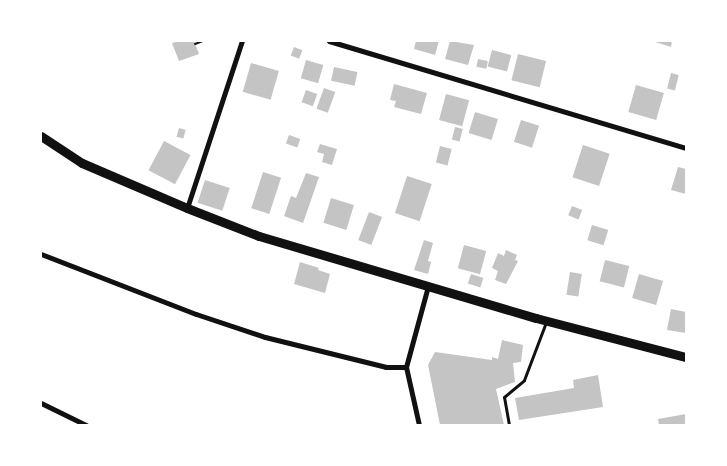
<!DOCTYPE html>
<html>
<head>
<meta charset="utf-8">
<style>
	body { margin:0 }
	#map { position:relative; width:727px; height:466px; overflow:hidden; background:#fff; font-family:Montserrat,sans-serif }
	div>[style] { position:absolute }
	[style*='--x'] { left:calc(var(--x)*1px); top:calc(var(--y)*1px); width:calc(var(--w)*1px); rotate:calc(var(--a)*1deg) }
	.building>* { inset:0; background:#c4c4c4; transform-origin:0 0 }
	.path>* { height:2px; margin:-1px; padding:0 1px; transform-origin:1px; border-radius:1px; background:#111 }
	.service>* { height:3px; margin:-1.5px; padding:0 1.5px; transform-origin:1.5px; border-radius:1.5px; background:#111 }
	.minor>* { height:5px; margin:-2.5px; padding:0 2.5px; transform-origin:2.5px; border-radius:2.5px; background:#111 }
	.tertiary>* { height:9px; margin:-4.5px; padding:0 4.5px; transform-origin:4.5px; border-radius:4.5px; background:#111 }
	span { translate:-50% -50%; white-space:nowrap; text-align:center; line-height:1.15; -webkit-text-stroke:4.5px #fff; paint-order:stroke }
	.frame { position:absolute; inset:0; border:42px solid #fff; pointer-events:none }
</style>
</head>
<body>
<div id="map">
	<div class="building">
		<i style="clip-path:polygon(179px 41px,194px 41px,199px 54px,179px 61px,172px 43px)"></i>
		<i style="clip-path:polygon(416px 41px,439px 41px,435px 55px,414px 49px)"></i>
		<i style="clip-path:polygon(450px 41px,474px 45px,468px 65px,445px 59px)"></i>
		<i style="clip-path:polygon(652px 41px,672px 41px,671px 47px)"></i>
		<i style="left:294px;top:47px;width:9px;height:9px;rotate:21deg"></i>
		<i style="left:492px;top:50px;width:20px;height:17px;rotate:15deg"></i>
		<i style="left:518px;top:54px;width:29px;height:27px;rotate:14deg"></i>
		<i style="left:478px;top:59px;width:10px;height:8px;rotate:11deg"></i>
		<i style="left:306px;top:60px;width:18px;height:19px;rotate:16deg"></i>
		<i style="left:251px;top:63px;width:29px;height:30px;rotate:16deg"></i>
		<i style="left:334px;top:67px;width:24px;height:14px;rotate:12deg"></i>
		<i style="left:671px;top:73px;width:8px;height:16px;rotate:14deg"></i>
		<i style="clip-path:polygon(394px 84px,427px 93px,421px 114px,394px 107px,396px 101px,390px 100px)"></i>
		<i style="left:636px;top:85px;width:29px;height:28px;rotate:16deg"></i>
		<i style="left:324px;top:88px;width:12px;height:22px;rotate:20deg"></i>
		<i style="left:306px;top:90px;width:12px;height:13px;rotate:20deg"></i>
		<i style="left:446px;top:94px;width:24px;height:27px;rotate:15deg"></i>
		<i style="left:475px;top:112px;width:24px;height:22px;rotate:17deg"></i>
		<i style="left:521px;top:120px;width:19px;height:23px;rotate:18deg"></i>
		<i style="left:455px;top:127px;width:8px;height:13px;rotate:14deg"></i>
		<i style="left:179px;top:128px;width:7px;height:9px;rotate:16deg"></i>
		<i style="left:289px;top:135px;width:12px;height:9px;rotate:20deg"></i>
		<i style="left:164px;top:141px;width:30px;height:33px;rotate:28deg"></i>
		<i style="clip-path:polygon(320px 144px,337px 149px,332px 165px,322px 162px,324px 154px,317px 152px)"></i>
		<i style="left:583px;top:145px;width:28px;height:34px;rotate:18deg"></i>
		<i style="left:440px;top:146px;width:12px;height:17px;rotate:14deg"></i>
		<i style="clip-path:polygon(678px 167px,686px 169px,686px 194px,671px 190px)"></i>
		<i style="left:263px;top:172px;width:19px;height:38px;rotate:18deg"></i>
		<i style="clip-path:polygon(306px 173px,319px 177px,303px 223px,284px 216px,291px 196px,296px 198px)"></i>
		<i style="left:407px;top:176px;width:26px;height:39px;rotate:18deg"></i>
		<i style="left:205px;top:180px;width:26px;height:24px;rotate:18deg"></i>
		<i style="left:331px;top:198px;width:24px;height:26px;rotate:17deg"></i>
		<i style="left:572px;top:206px;width:11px;height:10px;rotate:22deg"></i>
		<i style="left:369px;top:212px;width:14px;height:30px;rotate:21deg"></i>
		<i style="left:592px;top:225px;width:17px;height:16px;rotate:17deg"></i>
		<i style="clip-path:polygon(424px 240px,433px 243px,428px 261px,431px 262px,428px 274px,414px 270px)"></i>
		<i style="left:464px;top:245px;width:23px;height:24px;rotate:15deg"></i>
		<i style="clip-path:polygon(506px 250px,517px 255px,515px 260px,518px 261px,506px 284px,495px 280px,498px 271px,492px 268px,498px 253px,504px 256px)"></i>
		<i style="left:605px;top:260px;width:25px;height:22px;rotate:14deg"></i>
		<i style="clip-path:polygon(300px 262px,319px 268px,318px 270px,330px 274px,325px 293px,294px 284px)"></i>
		<i style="left:570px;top:272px;width:12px;height:23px;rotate:9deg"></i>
		<i style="left:471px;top:274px;width:13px;height:10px;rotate:18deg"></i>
		<i style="left:639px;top:274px;width:25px;height:25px;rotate:16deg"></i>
		<i style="clip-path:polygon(671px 309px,686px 312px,686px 333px,667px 330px)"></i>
		<i style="clip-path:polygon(502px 340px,523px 345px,521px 362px,513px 363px,515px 382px,496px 389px,504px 425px,440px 425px,428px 365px,435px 352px,492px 360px,492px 357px,498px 359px)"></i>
		<i style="clip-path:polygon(598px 375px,603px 407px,519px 420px,515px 398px,574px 388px,573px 380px)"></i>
		<i style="clip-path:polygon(686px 414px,686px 425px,659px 425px,658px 419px)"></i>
	</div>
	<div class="path">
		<i style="--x:195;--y:44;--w:9;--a:-21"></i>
	</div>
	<div class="service">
		<i style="--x:509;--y:425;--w:28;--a:-100"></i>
		<i style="--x:504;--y:397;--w:26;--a:-40"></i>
		<i style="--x:524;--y:380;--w:62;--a:-69.2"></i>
	</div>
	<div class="minor">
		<i style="--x:329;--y:41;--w:373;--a:16.7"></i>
		<i style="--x:187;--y:208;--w:176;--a:-71.8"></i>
		<i style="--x:41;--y:254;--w:166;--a:21.2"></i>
		<i style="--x:196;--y:314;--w:73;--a:18.4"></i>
		<i style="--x:265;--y:337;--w:125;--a:13.9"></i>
		<i style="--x:386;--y:367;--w:20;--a:0"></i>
		<i style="--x:41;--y:403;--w:50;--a:26.1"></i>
		<i style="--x:419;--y:425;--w:59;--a:-102.6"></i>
		<i style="--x:406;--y:367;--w:84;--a:-74.8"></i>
	</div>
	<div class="tertiary">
		<i style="--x:41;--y:136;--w:49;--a:33.4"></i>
		<i style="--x:82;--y:163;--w:114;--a:23.2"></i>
		<i style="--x:187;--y:208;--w:77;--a:21.3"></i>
		<i style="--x:259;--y:236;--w:289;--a:16.5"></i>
		<i style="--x:536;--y:318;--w:155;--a:14.6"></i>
	</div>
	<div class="frame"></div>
</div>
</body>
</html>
